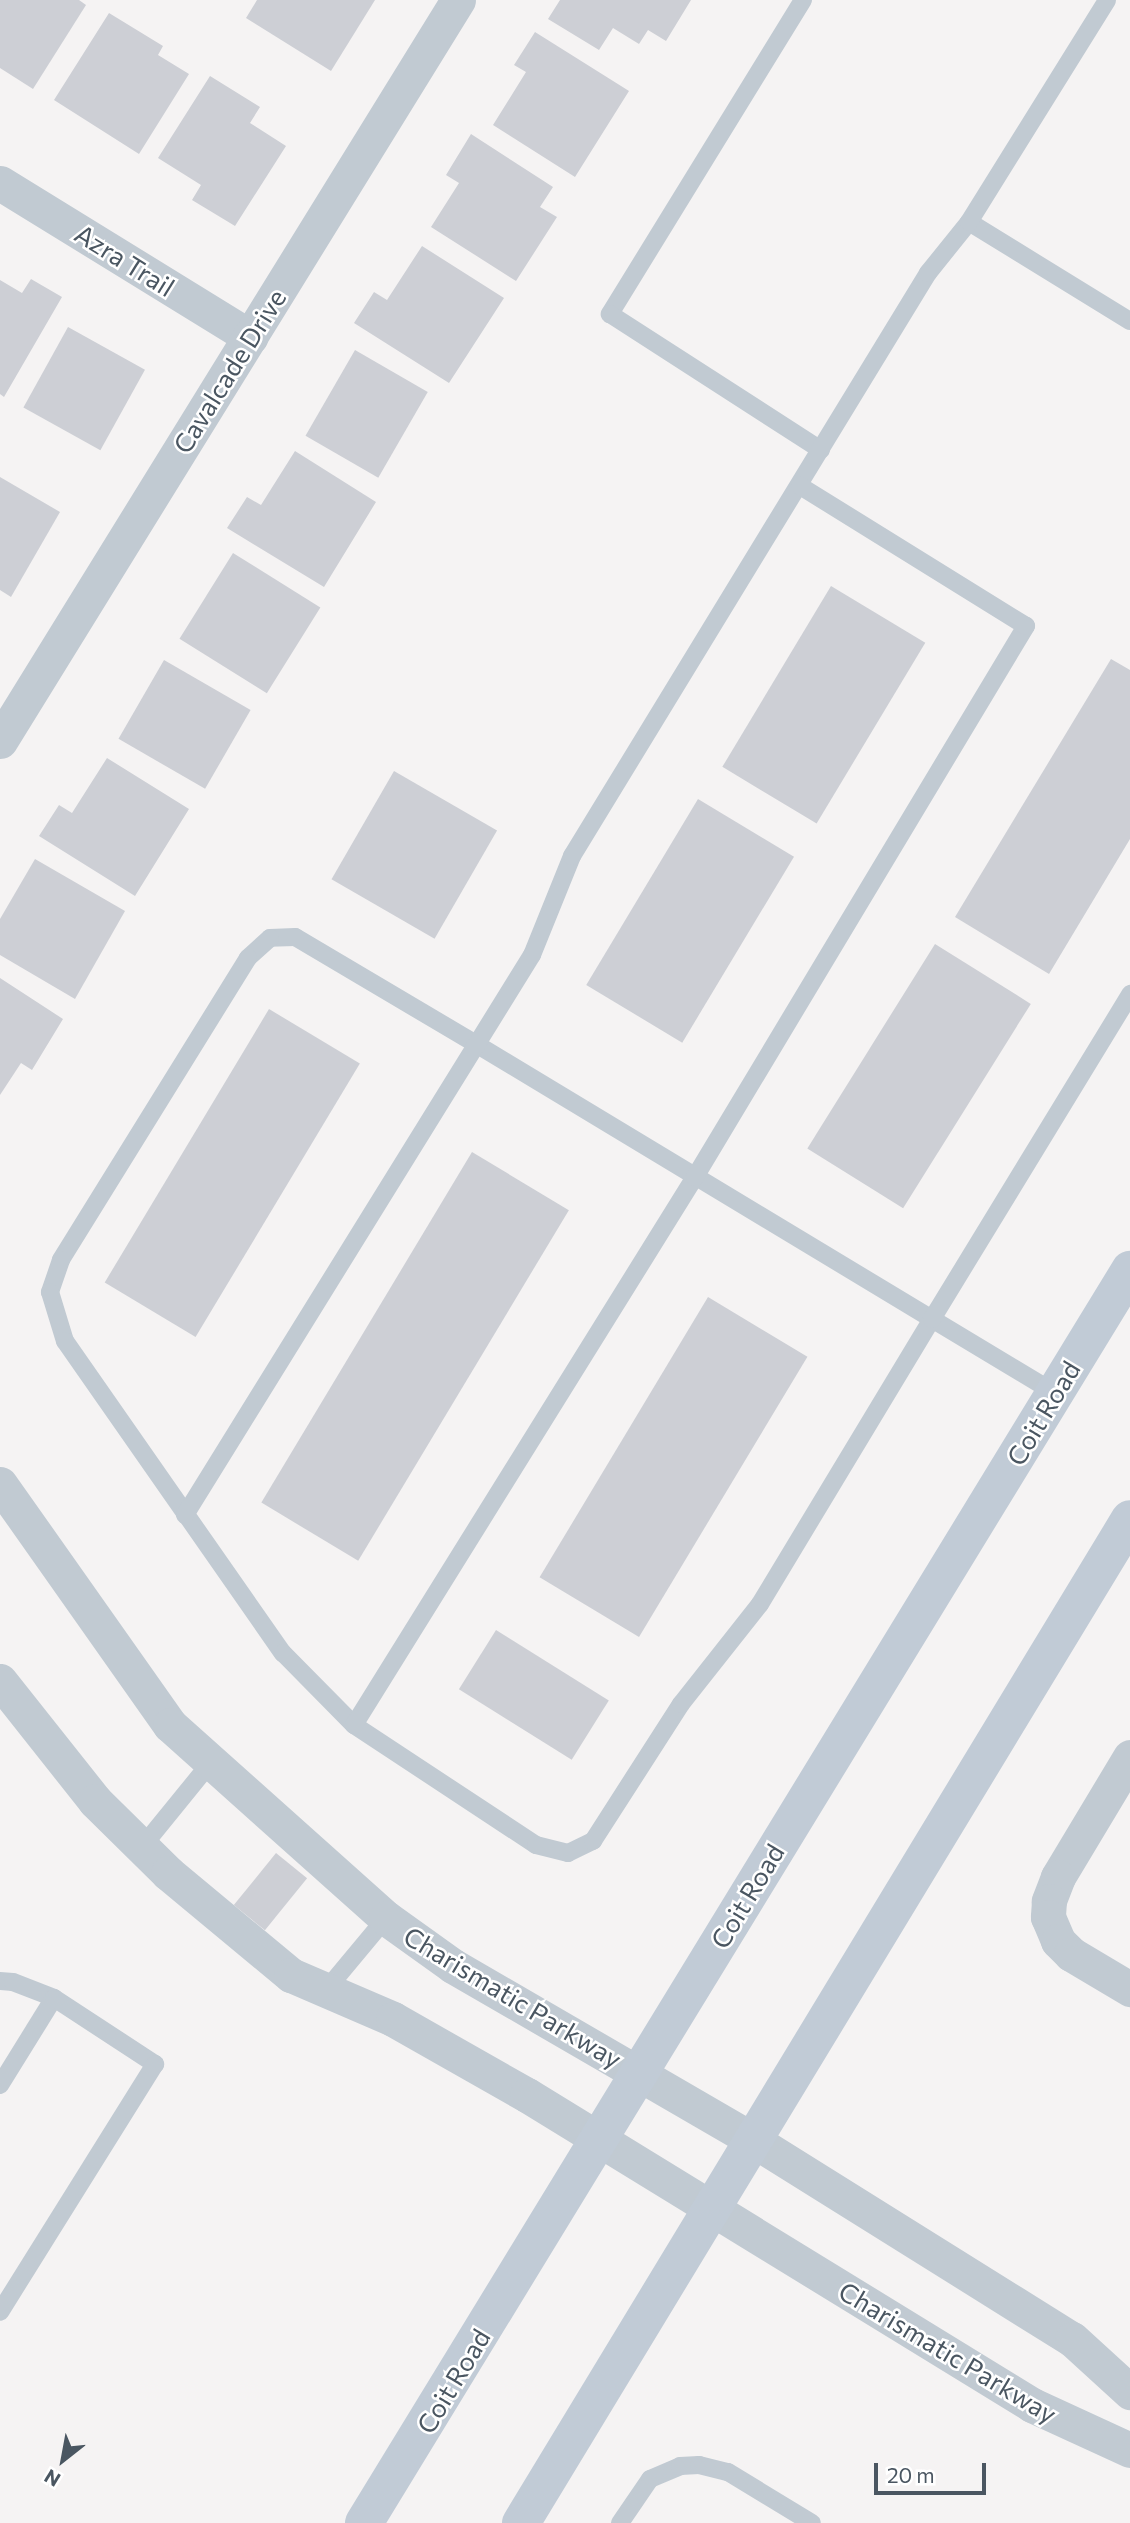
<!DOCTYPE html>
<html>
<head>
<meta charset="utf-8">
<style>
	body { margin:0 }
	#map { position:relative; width:1130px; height:2523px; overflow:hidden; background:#f5f3f3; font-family:Commissioner,sans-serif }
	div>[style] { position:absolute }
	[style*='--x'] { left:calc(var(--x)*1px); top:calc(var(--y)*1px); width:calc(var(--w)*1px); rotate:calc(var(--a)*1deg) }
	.building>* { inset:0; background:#cdcfd5; transform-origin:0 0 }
	.service>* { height:18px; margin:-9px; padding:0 9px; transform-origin:9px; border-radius:9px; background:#c1cad2 }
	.minor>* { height:35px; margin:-17.5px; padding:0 17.5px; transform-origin:17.5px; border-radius:17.5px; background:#c1cad2 }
	.secondary>* { height:38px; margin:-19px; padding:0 19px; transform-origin:19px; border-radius:19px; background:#c1cbd6 }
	span { translate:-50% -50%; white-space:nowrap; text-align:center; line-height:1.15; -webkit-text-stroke:5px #fff; paint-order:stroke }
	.street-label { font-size:26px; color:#4a5661 }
	.north { position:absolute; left:28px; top:2425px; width:70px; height:70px; -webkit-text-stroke:5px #fff; paint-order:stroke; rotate:211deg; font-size:19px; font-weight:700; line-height:28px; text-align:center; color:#4a5661 }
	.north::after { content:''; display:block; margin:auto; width:24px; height:32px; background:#4a5661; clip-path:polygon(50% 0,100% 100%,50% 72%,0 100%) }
	.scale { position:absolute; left:874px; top:2463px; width:112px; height:32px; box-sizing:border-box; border:4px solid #4a5661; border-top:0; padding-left:9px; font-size:21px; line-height:24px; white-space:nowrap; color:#4a5661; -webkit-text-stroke:5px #fff; paint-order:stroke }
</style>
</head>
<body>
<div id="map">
	<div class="building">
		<i style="clip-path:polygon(0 0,79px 0,86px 5px,33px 89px,0 68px)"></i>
		<i style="clip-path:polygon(257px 0,375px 0,331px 71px,246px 18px)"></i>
		<i style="clip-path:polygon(560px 0,691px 0,666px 41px,648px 30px,639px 44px,613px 28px,599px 50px,548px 19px)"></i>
		<i style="clip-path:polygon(109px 13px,163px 46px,158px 55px,189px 74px,139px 154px,54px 100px)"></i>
		<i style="clip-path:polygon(535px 32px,629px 91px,575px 177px,493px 125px,526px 72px,514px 65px)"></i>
		<i style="clip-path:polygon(210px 76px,260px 107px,250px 123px,286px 146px,235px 226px,192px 200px,201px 185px,158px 158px)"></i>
		<i style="clip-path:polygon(471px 134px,553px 187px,540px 207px,557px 217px,516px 281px,431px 227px,459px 183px,446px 175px)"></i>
		<i style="clip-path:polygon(422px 246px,504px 298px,449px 383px,354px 323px,374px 292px,387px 300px)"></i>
		<i style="clip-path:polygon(31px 279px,62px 297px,4px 397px,0 394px,0 280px,22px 293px)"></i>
		<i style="left:68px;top:327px;width:88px;height:92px;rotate:29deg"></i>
		<i style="left:355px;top:350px;width:84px;height:99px;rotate:30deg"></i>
		<i style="clip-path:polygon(295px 451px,376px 502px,324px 587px,227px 528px,247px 497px,261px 505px)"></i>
		<i style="clip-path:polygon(0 477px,60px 512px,11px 597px,0 590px)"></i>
		<i style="left:233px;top:553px;width:103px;height:101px;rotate:32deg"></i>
		<i style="left:831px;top:586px;width:110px;height:211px;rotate:31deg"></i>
		<i style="clip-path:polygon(1111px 659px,1130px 670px,1130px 839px,1049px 974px,955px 917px)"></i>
		<i style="left:164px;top:660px;width:100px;height:91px;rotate:30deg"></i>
		<i style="clip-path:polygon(107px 758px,189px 809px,135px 896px,39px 836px,59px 805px,72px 813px)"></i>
		<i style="left:394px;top:771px;width:119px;height:125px;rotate:30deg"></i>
		<i style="left:698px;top:799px;width:112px;height:217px;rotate:31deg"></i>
		<i style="clip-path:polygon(35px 859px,125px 911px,75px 999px,0 955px,0 919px)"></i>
		<i style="left:935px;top:944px;width:113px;height:241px;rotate:32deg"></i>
		<i style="clip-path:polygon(0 978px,63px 1019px,32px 1070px,21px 1063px,0 1095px)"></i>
		<i style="left:269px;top:1009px;width:106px;height:319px;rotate:31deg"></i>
		<i style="left:472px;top:1152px;width:113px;height:409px;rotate:31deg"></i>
		<i style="left:708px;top:1297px;width:116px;height:327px;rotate:31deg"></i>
		<i style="left:496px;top:1630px;width:133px;height:70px;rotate:32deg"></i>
		<i style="left:276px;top:1853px;width:40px;height:67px;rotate:39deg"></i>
	</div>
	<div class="service">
		<i style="--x:803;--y:0;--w:369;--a:121.6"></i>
		<i style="--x:610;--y:314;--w:251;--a:32.8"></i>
		<i style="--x:969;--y:222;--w:189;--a:31.6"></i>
		<i style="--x:1055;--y:1393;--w:144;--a:-149"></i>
		<i style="--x:932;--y:1319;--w:533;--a:-148.91"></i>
		<i style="--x:476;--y:1044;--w:210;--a:-149.4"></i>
		<i style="--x:295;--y:937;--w:25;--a:178"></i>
		<i style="--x:270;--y:938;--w:30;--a:138"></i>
		<i style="--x:248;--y:958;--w:355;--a:121.8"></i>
		<i style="--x:61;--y:1260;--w:34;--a:109"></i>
		<i style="--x:50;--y:1292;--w:51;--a:73"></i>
		<i style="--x:65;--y:1341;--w:381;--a:55.1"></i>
		<i style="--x:283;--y:1653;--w:101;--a:45.4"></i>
		<i style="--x:354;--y:1725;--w:218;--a:33.4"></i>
		<i style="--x:536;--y:1845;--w:33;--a:14"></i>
		<i style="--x:568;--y:1853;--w:28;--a:-26"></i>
		<i style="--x:593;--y:1841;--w:163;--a:-57.3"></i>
		<i style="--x:681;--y:1704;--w:127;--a:-51.7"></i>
		<i style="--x:760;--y:1604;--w:333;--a:-58.9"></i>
		<i style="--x:932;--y:1319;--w:381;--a:-58.6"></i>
		<i style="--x:185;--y:1515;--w:659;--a:-58.22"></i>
		<i style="--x:532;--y:955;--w:107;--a:-68"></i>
		<i style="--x:572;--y:856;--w:683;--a:-58.59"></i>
		<i style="--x:928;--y:273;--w:65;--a:-51.2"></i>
		<i style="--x:969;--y:222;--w:261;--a:-58.1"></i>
		<i style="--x:354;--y:1725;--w:645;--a:-58.11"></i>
		<i style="--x:695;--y:1177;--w:643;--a:-59.01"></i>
		<i style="--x:1026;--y:626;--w:266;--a:-148.2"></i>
		<i style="--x:142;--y:1847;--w:109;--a:-50.9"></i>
		<i style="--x:0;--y:1981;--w:13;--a:4"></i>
		<i style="--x:13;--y:1982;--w:44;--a:21.3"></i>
		<i style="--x:326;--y:1990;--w:94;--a:-50.2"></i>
		<i style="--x:0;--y:2085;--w:102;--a:-58.2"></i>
		<i style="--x:54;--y:1998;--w:121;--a:33.2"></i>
		<i style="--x:155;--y:2064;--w:292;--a:122"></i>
		<i style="--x:620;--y:2523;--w:53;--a:-55.7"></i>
		<i style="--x:650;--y:2479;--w:33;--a:-23"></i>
		<i style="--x:680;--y:2466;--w:19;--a:-3"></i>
		<i style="--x:699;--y:2465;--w:30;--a:14"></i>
		<i style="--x:728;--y:2472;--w:98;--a:31.3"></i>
	</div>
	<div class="minor">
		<i style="--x:0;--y:183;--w:294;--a:31.6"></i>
		<i style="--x:0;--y:741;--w:871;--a:-58.28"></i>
		<i style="--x:0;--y:1484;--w:295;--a:54.8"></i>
		<i style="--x:170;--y:1725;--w:290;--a:41.8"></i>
		<i style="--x:386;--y:1918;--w:82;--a:35.6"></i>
		<i style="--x:453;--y:1966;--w:347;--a:30.1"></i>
		<i style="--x:753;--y:2140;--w:376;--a:32"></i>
		<i style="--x:1072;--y:2339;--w:79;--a:42.4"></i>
		<i style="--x:0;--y:1681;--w:153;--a:51.6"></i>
		<i style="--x:95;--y:1801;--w:103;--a:44.6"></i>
		<i style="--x:168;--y:1873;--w:160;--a:39.7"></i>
		<i style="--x:291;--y:1975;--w:111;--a:23.3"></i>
		<i style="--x:393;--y:2019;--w:154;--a:29.6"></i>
		<i style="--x:527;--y:2095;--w:593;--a:31.54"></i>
		<i style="--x:1032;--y:2405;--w:108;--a:24.7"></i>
		<i style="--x:1130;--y:1757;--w:140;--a:121"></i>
		<i style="--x:1058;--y:1877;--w:26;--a:111"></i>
		<i style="--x:1049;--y:1901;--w:16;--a:94"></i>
		<i style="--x:1048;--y:1917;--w:26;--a:67"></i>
		<i style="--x:1058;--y:1941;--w:18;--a:45"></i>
		<i style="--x:1071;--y:1954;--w:69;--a:30.7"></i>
	</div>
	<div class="secondary">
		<i style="--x:364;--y:2523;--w:1469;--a:-58.56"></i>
		<i style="--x:521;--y:2523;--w:1174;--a:-58.76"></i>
	</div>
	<div class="street-label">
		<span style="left:125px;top:260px;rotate:32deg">Azra Trail</span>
		<span style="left:229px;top:371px;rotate:-58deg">Cavalcade Drive</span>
		<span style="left:1043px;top:1413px;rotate:-59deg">Coit Road</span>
		<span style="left:747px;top:1896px;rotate:-59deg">Coit Road</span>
		<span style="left:513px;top:1997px;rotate:31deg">Charismatic Parkway</span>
		<span style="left:948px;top:2352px;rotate:31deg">Charismatic Parkway</span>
		<span style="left:453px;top:2381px;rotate:-59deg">Coit Road</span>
	</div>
	<div class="north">N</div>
	<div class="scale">20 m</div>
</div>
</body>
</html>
